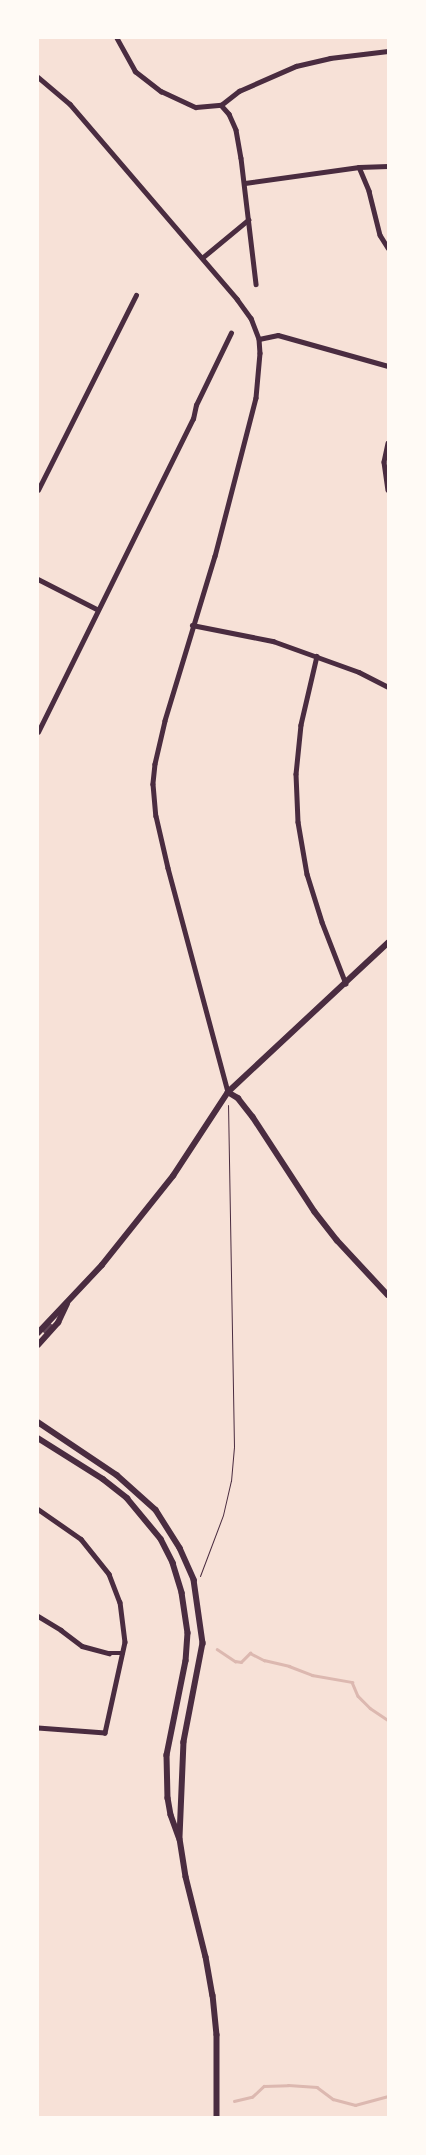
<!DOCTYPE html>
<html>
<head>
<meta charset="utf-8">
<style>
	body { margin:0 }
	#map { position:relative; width:426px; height:2155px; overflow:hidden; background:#f7e1d7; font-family:"Work Sans",sans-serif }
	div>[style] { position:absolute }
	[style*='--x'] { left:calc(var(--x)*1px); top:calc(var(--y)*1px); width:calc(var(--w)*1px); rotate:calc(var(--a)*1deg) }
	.stream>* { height:2.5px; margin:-1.25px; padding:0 1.25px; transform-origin:1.25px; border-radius:1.25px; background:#dcb8b0 }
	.building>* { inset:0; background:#644757 }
	.path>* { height:1px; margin:-0.5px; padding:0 0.5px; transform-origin:0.5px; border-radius:0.5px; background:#4a2c40 }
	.minor>* { height:4.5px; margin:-2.25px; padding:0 2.25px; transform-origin:2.25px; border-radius:2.25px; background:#4a2c40 }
	.tertiary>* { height:5.5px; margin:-2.75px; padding:0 2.75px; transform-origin:2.75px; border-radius:2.75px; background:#4a2c40 }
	span { translate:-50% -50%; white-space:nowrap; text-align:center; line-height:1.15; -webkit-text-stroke:5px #fffaf5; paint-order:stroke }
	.frame { position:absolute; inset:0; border:39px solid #fffaf5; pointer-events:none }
</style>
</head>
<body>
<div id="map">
	<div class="stream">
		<i style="--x:38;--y:38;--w:34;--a:0"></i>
		<i style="--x:217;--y:1649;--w:22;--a:34"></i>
		<i style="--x:235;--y:1661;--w:6;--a:9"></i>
		<i style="--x:241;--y:1662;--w:13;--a:-45"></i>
		<i style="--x:250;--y:1653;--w:16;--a:27"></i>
		<i style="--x:264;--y:1660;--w:26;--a:13"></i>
		<i style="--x:289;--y:1666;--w:25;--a:21"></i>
		<i style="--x:312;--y:1675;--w:41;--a:9.9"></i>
		<i style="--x:352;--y:1682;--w:15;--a:67"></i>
		<i style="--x:358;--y:1696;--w:17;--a:45"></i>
		<i style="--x:370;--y:1708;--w:22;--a:34"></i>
		<i style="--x:234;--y:2101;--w:18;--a:-13"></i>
		<i style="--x:252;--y:2097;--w:16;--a:-43"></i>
		<i style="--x:264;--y:2086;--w:24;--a:-2"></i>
		<i style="--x:288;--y:2085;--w:29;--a:4"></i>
		<i style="--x:317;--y:2087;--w:20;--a:37"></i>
		<i style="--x:333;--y:2099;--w:23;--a:15"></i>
		<i style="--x:355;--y:2105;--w:34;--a:-15"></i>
	</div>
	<div class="building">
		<i style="clip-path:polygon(50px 1323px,54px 1326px,46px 1335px,42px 1331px)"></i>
	</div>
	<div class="path">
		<i style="--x:200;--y:1576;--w:65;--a:-69.3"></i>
		<i style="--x:223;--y:1515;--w:35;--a:-77"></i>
		<i style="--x:231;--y:1481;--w:34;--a:-85"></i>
		<i style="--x:234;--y:1447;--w:342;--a:-91"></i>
	</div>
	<div class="minor">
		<i style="--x:117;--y:38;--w:38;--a:61"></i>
		<i style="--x:135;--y:71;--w:33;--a:38"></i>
		<i style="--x:161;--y:91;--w:38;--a:25"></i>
		<i style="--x:196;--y:107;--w:25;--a:-5"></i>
		<i style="--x:221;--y:105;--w:12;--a:48"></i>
		<i style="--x:229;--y:114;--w:17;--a:66"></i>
		<i style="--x:236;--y:130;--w:28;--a:80"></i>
		<i style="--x:241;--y:158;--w:127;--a:83.2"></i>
		<i style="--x:38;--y:77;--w:42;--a:40.2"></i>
		<i style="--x:70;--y:104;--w:257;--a:49.4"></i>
		<i style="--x:237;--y:299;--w:24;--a:54"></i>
		<i style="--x:251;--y:318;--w:22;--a:69"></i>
		<i style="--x:259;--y:339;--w:14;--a:86"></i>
		<i style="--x:260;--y:353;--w:45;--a:95.1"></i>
		<i style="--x:256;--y:398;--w:163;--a:104.5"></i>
		<i style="--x:215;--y:556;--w:172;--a:106.9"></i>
		<i style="--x:165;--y:721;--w:44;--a:103.1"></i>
		<i style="--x:155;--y:764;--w:20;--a:96"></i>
		<i style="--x:153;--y:784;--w:32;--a:85"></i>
		<i style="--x:156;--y:816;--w:53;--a:77"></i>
		<i style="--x:168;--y:868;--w:232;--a:75"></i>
		<i style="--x:221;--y:105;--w:23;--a:-38"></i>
		<i style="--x:239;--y:91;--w:62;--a:-23.7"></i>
		<i style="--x:296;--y:66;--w:35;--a:-13"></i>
		<i style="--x:330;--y:58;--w:58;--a:-6.9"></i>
		<i style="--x:359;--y:167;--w:26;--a:67"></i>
		<i style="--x:369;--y:191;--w:45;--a:76"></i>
		<i style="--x:380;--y:235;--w:15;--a:58"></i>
		<i style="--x:245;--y:183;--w:115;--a:-8"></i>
		<i style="--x:359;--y:167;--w:29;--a:-2"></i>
		<i style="--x:202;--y:258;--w:60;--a:-39.6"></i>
		<i style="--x:259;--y:339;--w:19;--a:-12"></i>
		<i style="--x:278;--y:335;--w:114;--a:15.7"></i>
		<i style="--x:388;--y:443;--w:19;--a:102"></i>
		<i style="--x:384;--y:462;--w:28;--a:82"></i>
		<i style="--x:38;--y:490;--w:218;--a:-63.3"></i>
		<i style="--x:38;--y:579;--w:66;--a:27"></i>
		<i style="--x:192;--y:625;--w:83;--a:11.2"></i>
		<i style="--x:273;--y:641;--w:91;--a:19.8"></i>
		<i style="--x:359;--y:672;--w:33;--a:27"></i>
		<i style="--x:317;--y:656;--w:71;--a:103.1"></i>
		<i style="--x:301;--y:725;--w:49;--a:95.8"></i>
		<i style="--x:296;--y:774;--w:48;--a:87.6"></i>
		<i style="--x:298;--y:822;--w:53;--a:80.2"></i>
		<i style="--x:307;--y:874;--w:50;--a:72.6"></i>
		<i style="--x:322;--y:922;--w:66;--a:68.8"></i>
		<i style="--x:38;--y:732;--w:349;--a:-63.7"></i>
		<i style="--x:193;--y:419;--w:14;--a:-78"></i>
		<i style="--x:196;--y:405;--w:80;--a:-64.1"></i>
		<i style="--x:38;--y:1509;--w:52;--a:34.9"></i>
		<i style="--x:81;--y:1539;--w:45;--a:51.3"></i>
		<i style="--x:109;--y:1574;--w:30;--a:69"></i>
		<i style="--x:120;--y:1602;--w:40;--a:82.9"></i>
		<i style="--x:125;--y:1642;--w:93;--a:102.4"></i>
		<i style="--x:105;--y:1733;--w:67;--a:-175.7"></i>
		<i style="--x:38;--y:1616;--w:27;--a:31"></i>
		<i style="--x:61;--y:1630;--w:26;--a:37"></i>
		<i style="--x:82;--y:1646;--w:28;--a:15"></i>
		<i style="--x:109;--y:1653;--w:14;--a:0"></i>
	</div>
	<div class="tertiary">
		<i style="--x:228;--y:1092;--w:12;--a:31"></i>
		<i style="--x:238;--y:1098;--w:24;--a:52"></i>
		<i style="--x:253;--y:1117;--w:113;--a:56.9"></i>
		<i style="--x:315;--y:1212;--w:36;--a:52"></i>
		<i style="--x:337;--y:1240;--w:75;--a:47.2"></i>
		<i style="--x:38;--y:1333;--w:93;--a:-46.7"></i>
		<i style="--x:102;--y:1265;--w:114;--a:-51.4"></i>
		<i style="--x:173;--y:1176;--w:100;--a:-56.8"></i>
		<i style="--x:228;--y:1092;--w:219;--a:-43"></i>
		<i style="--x:38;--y:1345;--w:30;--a:-48"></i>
		<i style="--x:58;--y:1323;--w:21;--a:-65"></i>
		<i style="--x:38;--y:1422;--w:95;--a:33.9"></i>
		<i style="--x:117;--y:1475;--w:52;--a:41.9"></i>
		<i style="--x:156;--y:1510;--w:45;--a:57.7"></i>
		<i style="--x:180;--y:1548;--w:35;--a:66"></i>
		<i style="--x:194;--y:1580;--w:64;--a:81.9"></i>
		<i style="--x:203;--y:1643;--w:101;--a:100.9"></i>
		<i style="--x:184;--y:1742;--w:97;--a:92.4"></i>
		<i style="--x:180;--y:1839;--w:38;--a:81"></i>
		<i style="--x:186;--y:1877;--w:82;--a:76"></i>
		<i style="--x:206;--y:1957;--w:39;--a:80"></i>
		<i style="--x:213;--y:1995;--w:40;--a:84.3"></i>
		<i style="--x:217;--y:2035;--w:83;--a:90"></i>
		<i style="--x:38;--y:1438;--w:77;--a:32.2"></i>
		<i style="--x:103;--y:1479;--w:31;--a:38"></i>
		<i style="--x:127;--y:1498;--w:53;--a:50.3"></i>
		<i style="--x:161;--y:1539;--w:27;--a:63"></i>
		<i style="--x:173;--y:1563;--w:31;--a:73"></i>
		<i style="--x:182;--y:1593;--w:40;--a:81.5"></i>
		<i style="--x:188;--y:1633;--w:28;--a:94"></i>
		<i style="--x:186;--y:1661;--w:96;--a:101.4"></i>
		<i style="--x:167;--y:1755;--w:43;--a:88.7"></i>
		<i style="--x:168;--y:1798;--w:17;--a:80"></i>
		<i style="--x:171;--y:1815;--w:23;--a:70"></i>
	</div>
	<div class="frame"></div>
</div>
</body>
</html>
